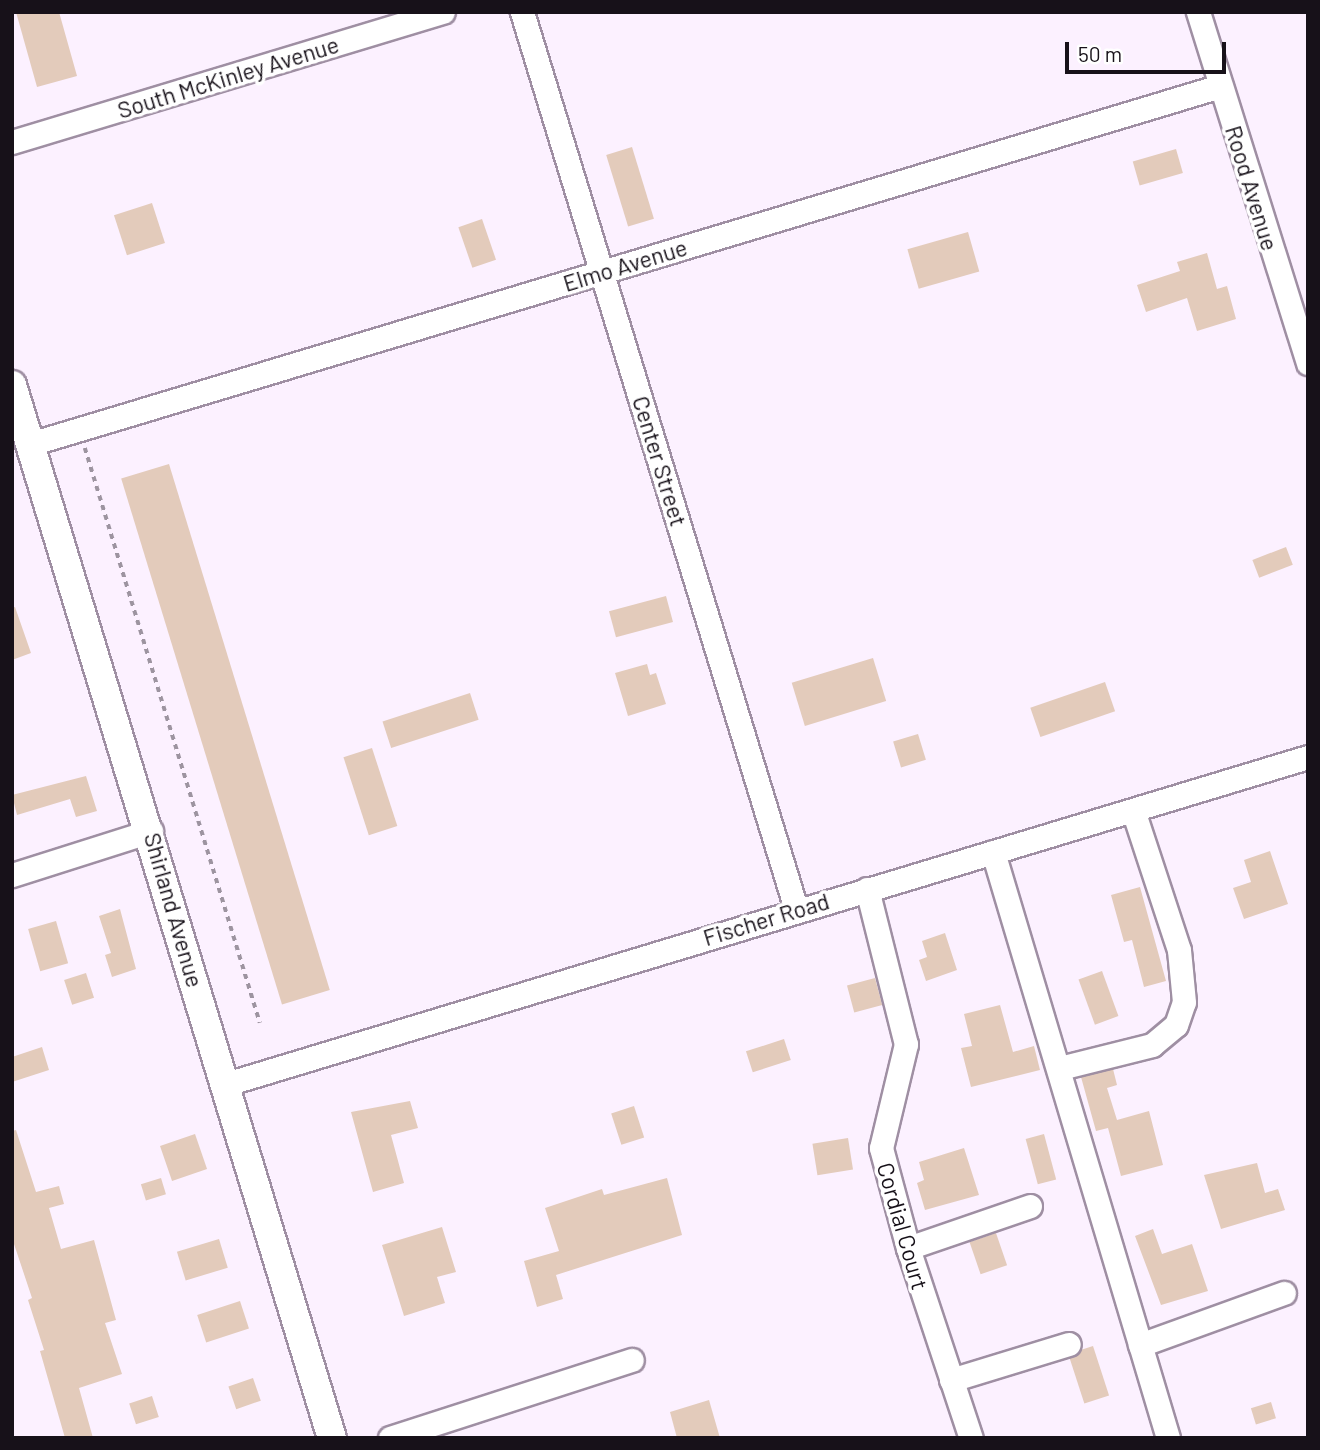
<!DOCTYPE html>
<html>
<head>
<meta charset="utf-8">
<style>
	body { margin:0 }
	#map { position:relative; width:1320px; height:1450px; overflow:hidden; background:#fcf1ff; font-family:Barlow,sans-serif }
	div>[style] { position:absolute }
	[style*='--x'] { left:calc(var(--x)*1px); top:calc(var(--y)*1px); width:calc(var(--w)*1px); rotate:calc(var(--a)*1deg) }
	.building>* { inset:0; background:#e3cbbb; transform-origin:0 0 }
	.path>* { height:3.5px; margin-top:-1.75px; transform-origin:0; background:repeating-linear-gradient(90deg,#9d94a0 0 5px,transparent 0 10px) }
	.roads { filter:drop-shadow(2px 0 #9f8fa3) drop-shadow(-2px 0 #9f8fa3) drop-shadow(0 2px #9f8fa3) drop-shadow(0 -2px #9f8fa3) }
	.minor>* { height:23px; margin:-11.5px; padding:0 11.5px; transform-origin:11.5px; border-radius:11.5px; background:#fff }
	.tertiary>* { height:28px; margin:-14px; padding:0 14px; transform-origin:14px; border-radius:14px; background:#fff }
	span { translate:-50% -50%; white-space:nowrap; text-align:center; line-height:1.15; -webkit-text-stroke:7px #fff; paint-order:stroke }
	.street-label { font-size:23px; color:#171119 }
	.frame { position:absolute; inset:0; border:14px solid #171119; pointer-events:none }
	.scale { position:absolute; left:1065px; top:42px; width:161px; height:32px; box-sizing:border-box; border:4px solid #171119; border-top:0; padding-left:9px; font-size:21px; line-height:24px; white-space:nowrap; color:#171119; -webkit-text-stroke:5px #fff; paint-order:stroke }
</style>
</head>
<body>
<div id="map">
	<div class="building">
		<i style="clip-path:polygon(16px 12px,59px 12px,77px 76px,37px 87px)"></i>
		<i style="left:632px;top:147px;width:75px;height:27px;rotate:73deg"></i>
		<i style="left:1176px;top:149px;width:25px;height:45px;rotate:74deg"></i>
		<i style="left:152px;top:203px;width:42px;height:40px;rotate:72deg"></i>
		<i style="left:482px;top:219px;width:43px;height:25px;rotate:71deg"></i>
		<i style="left:968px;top:232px;width:41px;height:63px;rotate:74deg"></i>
		<i style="clip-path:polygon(1207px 253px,1217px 289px,1227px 286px,1236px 319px,1197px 331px,1187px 298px,1146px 312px,1137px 285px,1180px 271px,1177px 262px)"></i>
		<i style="left:169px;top:464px;width:550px;height:50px;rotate:73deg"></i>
		<i style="left:1286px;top:547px;width:19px;height:36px;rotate:69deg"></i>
		<i style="left:666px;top:596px;width:27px;height:59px;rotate:75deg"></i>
		<i style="clip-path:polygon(15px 607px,31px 653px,12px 660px,12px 608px)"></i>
		<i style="left:873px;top:658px;width:45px;height:85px;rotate:73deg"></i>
		<i style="clip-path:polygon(647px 664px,650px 675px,656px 673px,666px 704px,628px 716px,615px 673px)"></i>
		<i style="left:1105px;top:682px;width:31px;height:79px;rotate:71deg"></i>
		<i style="left:470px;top:693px;width:28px;height:92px;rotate:72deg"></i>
		<i style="left:918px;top:734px;width:27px;height:26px;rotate:73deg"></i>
		<i style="left:372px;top:748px;width:82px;height:30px;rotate:72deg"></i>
		<i style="clip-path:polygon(86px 776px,97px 811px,76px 817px,70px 799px,17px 815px,12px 795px)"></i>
		<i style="clip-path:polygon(1270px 851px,1288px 904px,1244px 919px,1233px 888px,1251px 882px,1244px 860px)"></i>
		<i style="clip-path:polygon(1140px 887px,1166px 981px,1144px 987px,1132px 940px,1124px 942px,1111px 895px)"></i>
		<i style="clip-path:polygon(120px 909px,136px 969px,112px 977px,105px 955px,111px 953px,99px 916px)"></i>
		<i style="left:56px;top:921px;width:44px;height:29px;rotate:74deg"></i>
		<i style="clip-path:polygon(945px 933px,957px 970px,926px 981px,919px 960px,927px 957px,922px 941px)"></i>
		<i style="left:1102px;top:971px;width:48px;height:25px;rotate:70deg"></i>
		<i style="left:86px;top:973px;width:26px;height:23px;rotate:72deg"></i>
		<i style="left:875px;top:978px;width:28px;height:29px;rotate:75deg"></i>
		<i style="clip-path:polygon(1000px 1005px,1013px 1052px,1034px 1046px,1040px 1070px,971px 1087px,961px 1048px,972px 1046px,964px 1014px)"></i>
		<i style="left:784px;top:1039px;width:22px;height:40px;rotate:72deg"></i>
		<i style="clip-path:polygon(42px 1047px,49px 1070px,12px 1082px,12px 1057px)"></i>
		<i style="clip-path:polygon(1113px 1069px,1117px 1085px,1107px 1088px,1117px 1120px,1149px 1111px,1163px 1165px,1121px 1176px,1108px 1128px,1096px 1131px,1081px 1077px)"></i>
		<i style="clip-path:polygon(410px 1101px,418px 1128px,391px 1135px,404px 1183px,373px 1192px,351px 1112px)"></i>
		<i style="left:634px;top:1106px;width:33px;height:24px;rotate:72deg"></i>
		<i style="clip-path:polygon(16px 1130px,36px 1192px,59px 1186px,64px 1204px,49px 1208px,61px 1249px,94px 1240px,116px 1320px,105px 1323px,122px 1374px,79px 1388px,93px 1438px,65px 1438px,40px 1351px,44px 1350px,28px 1300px,32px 1298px,12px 1238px,12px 1131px)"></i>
		<i style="left:195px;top:1134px;width:37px;height:37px;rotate:71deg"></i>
		<i style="left:1044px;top:1134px;width:47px;height:19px;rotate:75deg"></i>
		<i style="left:848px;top:1138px;width:32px;height:36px;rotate:81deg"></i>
		<i style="clip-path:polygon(964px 1148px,979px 1195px,925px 1210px,917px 1183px,924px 1180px,919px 1162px)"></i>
		<i style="clip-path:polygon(1257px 1163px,1265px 1193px,1278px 1189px,1285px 1210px,1221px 1229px,1204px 1175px)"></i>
		<i style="left:161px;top:1178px;width:17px;height:21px;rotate:73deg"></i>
		<i style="clip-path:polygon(667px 1178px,682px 1235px,556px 1275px,563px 1299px,537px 1307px,524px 1261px,559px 1251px,545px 1208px,602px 1189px,604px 1195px)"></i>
		<i style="clip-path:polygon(442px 1227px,456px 1272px,437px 1277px,445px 1303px,404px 1316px,382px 1245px)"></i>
		<i style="clip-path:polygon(1153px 1229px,1162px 1254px,1192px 1244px,1208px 1291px,1161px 1305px,1135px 1236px)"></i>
		<i style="left:996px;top:1233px;width:34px;height:28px;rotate:71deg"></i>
		<i style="left:219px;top:1239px;width:30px;height:44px;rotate:73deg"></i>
		<i style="left:240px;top:1301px;width:29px;height:45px;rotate:72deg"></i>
		<i style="left:1093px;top:1346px;width:52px;height:26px;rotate:72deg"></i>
		<i style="left:253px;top:1378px;width:24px;height:26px;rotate:71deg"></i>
		<i style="left:152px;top:1396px;width:22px;height:24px;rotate:72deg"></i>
		<i style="clip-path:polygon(709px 1400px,720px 1438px,677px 1438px,670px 1412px)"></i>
		<i style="left:1271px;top:1402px;width:17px;height:21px;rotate:73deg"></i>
	</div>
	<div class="path">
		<i style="--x:85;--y:448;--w:601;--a:73.07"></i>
	</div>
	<div class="roads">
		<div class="minor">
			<i style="--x:522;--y:12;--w:938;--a:73.01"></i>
			<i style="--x:1198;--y:12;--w:368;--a:72.6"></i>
			<i style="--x:12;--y:142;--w:450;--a:-16.8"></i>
			<i style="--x:30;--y:444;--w:1243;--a:-16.74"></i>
			<i style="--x:993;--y:852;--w:612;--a:73.37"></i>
			<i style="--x:12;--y:875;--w:146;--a:-17.6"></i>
			<i style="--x:867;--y:889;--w:160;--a:75.9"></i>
			<i style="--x:906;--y:1044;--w:107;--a:103.5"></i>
			<i style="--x:881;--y:1148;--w:104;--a:74.9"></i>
			<i style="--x:908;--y:1248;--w:200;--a:71.7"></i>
			<i style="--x:1060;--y:1068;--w:95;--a:-14"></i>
			<i style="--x:1152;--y:1045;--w:31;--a:-40"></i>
			<i style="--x:1176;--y:1025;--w:24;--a:-71"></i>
			<i style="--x:1184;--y:1002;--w:52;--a:-95.5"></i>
			<i style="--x:1179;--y:950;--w:147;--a:-108.2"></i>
			<i style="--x:226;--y:1084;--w:1130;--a:-16.82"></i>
			<i style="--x:908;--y:1248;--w:129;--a:-19"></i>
			<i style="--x:1140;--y:1345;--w:153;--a:-19.9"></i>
			<i style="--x:951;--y:1380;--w:123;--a:-17"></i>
			<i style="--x:390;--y:1438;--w:254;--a:-17.9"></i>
		</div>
		<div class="tertiary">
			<i style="--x:12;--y:385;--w:1101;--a:73.1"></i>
		</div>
	</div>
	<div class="street-label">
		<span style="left:228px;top:77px;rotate:-17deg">South McKinley Avenue</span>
		<span style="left:1252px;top:188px;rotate:73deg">Rood Avenue</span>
		<span style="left:625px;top:265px;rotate:-17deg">Elmo Avenue</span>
		<span style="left:660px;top:461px;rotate:73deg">Center Street</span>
		<span style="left:174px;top:910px;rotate:74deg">Shirland Avenue</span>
		<span style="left:766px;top:919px;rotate:-17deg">Fischer Road</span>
		<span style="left:903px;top:1226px;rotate:74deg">Cordial Court</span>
	</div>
	<div class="frame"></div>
	<div class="scale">50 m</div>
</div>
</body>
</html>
